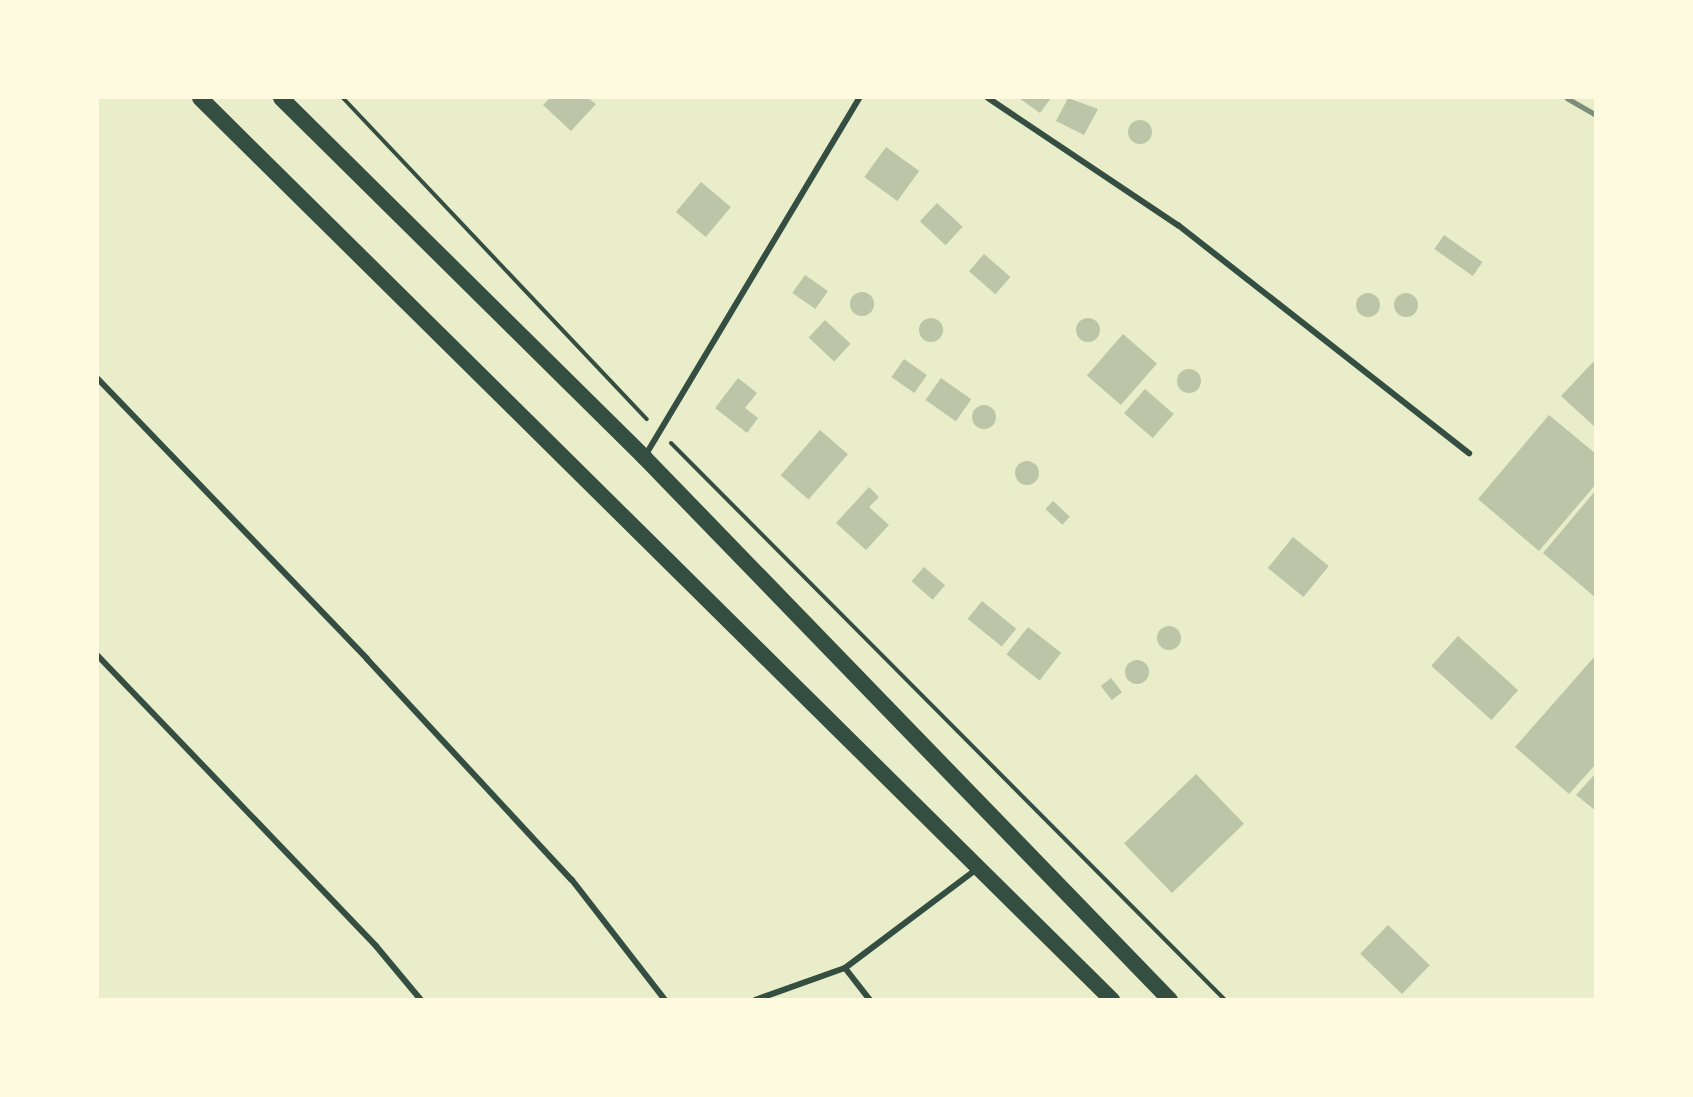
<!DOCTYPE html>
<html>
<head>
<meta charset="utf-8">
<style>
	body { margin:0 }
	#map { position:relative; width:1693px; height:1097px; overflow:hidden; background:#e9edc9; font-family:Spectral,serif }
	div>[style] { position:absolute }
	[style*='--x'] { left:calc(var(--x)*1px); top:calc(var(--y)*1px); width:calc(var(--w)*1px); rotate:calc(var(--a)*1deg) }
	.building>* { inset:0; background:#bcc5a7; transform-origin:0 0 }
	.round { border-radius:50% }
	.path>* { height:4px; margin:-2px; padding:0 2px; transform-origin:2px; border-radius:2px; background:#344e41 }
	.minor>* { height:6px; margin:-3px; padding:0 3px; transform-origin:3px; border-radius:3px; background:#344e41 }
	.trunk>* { height:16px; margin:-8px; padding:0 8px; transform-origin:8px; border-radius:8px; background:#344e41 }
	.rail>* { height:4.5px; margin:-2.25px; padding:0 2.25px; transform-origin:2.25px; border-radius:2.25px; background:#7c8e77 }
	span { translate:-50% -50%; white-space:nowrap; text-align:center; line-height:1.15; -webkit-text-stroke:6px #fefae0; paint-order:stroke }
	.frame { position:absolute; inset:0; border:99px solid #fefae0; pointer-events:none }
</style>
</head>
<body>
<div id="map">
	<div class="building">
		<i style="clip-path:polygon(550px 98px,588px 98px,596px 104px,571px 131px,543px 105px)"></i>
		<i style="clip-path:polygon(1019px 98px,1051px 98px,1040px 113px)"></i>
		<i style="clip-path:polygon(1068px 98px,1098px 109px,1084px 135px,1056px 121px)"></i>
		<i class="round" style="left:1128px;top:120px;width:24px;height:24px"></i>
		<i style="left:886px;top:147px;width:41px;height:37px;rotate:36deg"></i>
		<i style="left:701px;top:182px;width:39px;height:39px;rotate:40deg"></i>
		<i style="left:937px;top:203px;width:35px;height:25px;rotate:43deg"></i>
		<i style="left:1444px;top:235px;width:47px;height:17px;rotate:35deg"></i>
		<i style="left:984px;top:254px;width:35px;height:23px;rotate:41deg"></i>
		<i style="left:805px;top:275px;width:28px;height:22px;rotate:35deg"></i>
		<i class="round" style="left:850px;top:292px;width:24px;height:24px"></i>
		<i class="round" style="left:1356px;top:293px;width:24px;height:24px"></i>
		<i class="round" style="left:1394px;top:293px;width:24px;height:24px"></i>
		<i class="round" style="left:919px;top:318px;width:24px;height:24px"></i>
		<i class="round" style="left:1076px;top:318px;width:24px;height:24px"></i>
		<i style="left:825px;top:320px;width:35px;height:24px;rotate:43deg"></i>
		<i style="left:1123px;top:334px;width:45px;height:55px;rotate:41deg"></i>
		<i style="left:904px;top:359px;width:28px;height:22px;rotate:35deg"></i>
		<i style="clip-path:polygon(1596px 359px,1596px 428px,1561px 396px)"></i>
		<i class="round" style="left:1177px;top:369px;width:24px;height:24px"></i>
		<i style="clip-path:polygon(738px 378px,757px 393px,745px 408px,758px 418px,747px 433px,715px 408px)"></i>
		<i style="left:941px;top:378px;width:37px;height:27px;rotate:35deg"></i>
		<i style="left:1145px;top:389px;width:38px;height:32px;rotate:41deg"></i>
		<i class="round" style="left:972px;top:405px;width:24px;height:24px"></i>
		<i style="clip-path:polygon(1549px 415px,1596px 454px,1596px 484px,1539px 551px,1478px 499px)"></i>
		<i style="left:820px;top:430px;width:37px;height:60px;rotate:41deg"></i>
		<i class="round" style="left:1015px;top:461px;width:24px;height:24px"></i>
		<i style="clip-path:polygon(869px 487px,879px 497px,869px 507px,889px 525px,866px 550px,836px 523px)"></i>
		<i style="clip-path:polygon(1596px 490px,1596px 598px,1543px 553px)"></i>
		<i style="left:1053px;top:501px;width:23px;height:11px;rotate:43deg"></i>
		<i style="left:1293px;top:537px;width:46px;height:40px;rotate:39deg"></i>
		<i style="left:924px;top:567px;width:28px;height:19px;rotate:41deg"></i>
		<i style="left:982px;top:601px;width:44px;height:23px;rotate:39deg"></i>
		<i class="round" style="left:1157px;top:626px;width:24px;height:24px"></i>
		<i style="left:1028px;top:627px;width:42px;height:35px;rotate:38deg"></i>
		<i style="left:1458px;top:636px;width:81px;height:40px;rotate:42deg"></i>
		<i style="clip-path:polygon(1596px 655px,1596px 764px,1569px 794px,1515px 747px)"></i>
		<i class="round" style="left:1125px;top:660px;width:24px;height:24px"></i>
		<i style="left:1111px;top:678px;width:18px;height:13px;rotate:52deg"></i>
		<i style="clip-path:polygon(1596px 773px,1596px 811px,1576px 795px)"></i>
		<i style="left:1196px;top:774px;width:69px;height:100px;rotate:46deg"></i>
		<i style="left:1388px;top:925px;width:58px;height:40px;rotate:44deg"></i>
	</div>
	<div class="path">
		<i style="--x:343;--y:98;--w:442;--a:46.6"></i>
		<i style="--x:671;--y:443;--w:786;--a:45.15"></i>
	</div>
	<div class="minor">
		<i style="--x:988;--y:98;--w:229;--a:33.8"></i>
		<i style="--x:1178;--y:225;--w:370;--a:38.1"></i>
		<i style="--x:98;--y:379;--w:388;--a:46.1"></i>
		<i style="--x:367;--y:659;--w:301;--a:47.2"></i>
		<i style="--x:572;--y:880;--w:152;--a:52.2"></i>
		<i style="--x:645;--y:456;--w:417;--a:-59.1"></i>
		<i style="--x:98;--y:656;--w:402;--a:46.2"></i>
		<i style="--x:376;--y:946;--w:70;--a:50.2"></i>
		<i style="--x:845;--y:968;--w:41;--a:52"></i>
		<i style="--x:755;--y:1000;--w:96;--a:-19.6"></i>
		<i style="--x:845;--y:968;--w:165;--a:-36.9"></i>
	</div>
	<div class="trunk">
		<i style="--x:200;--y:98;--w:1283;--a:44.68"></i>
		<i style="--x:281;--y:98;--w:511;--a:44.68"></i>
		<i style="--x:644;--y:457;--w:756;--a:45.91"></i>
	</div>
	<div class="rail">
		<i style="--x:1567;--y:98;--w:34;--a:30"></i>
	</div>
	<div class="frame"></div>
</div>
</body>
</html>
